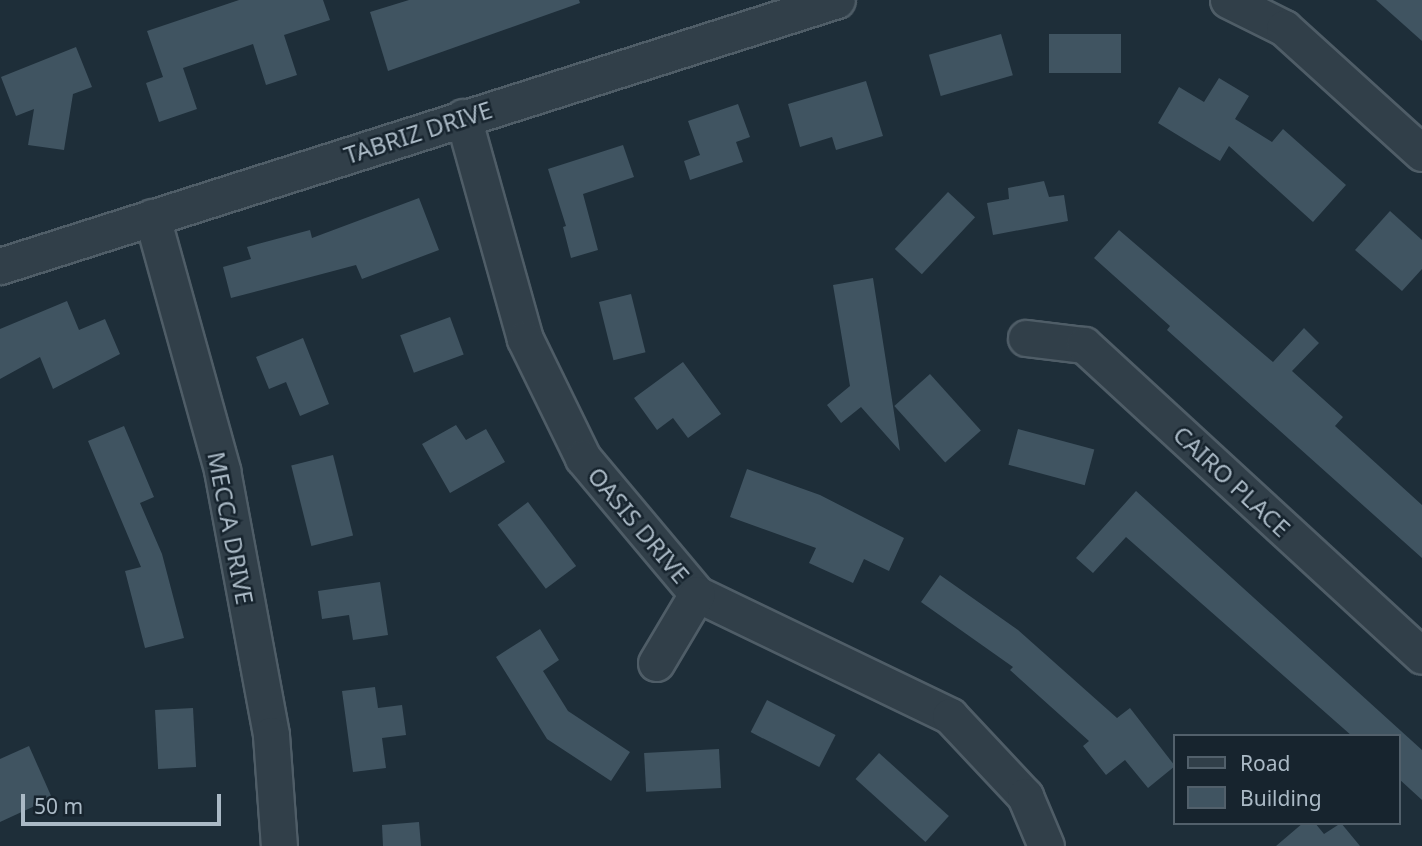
<!DOCTYPE html>
<html>
<head>
<meta charset="utf-8">
<style>
	body { margin:0 }
	#map { position:relative; width:1422px; height:846px; overflow:hidden; background:#1e2e39; font-family:"Noto Sans",sans-serif }
	div>[style] { position:absolute }
	[style*='--x'] { left:calc(var(--x)*1px); top:calc(var(--y)*1px); width:calc(var(--w)*1px); rotate:calc(var(--a)*1deg) }
	.building>* { inset:0; background:#405461; transform-origin:0 0 }
	.roads { filter:drop-shadow(2px 0 #4f5d67) drop-shadow(-2px 0 #4f5d67) drop-shadow(0 2px #4f5d67) drop-shadow(0 -2px #4f5d67) }
	.minor>* { height:35px; margin:-17.5px; padding:0 17.5px; transform-origin:17.5px; border-radius:17.5px; background:#313f49 }
	span { translate:-50% -50%; white-space:nowrap; text-align:center; line-height:1.15; -webkit-text-stroke:5px #17242e; paint-order:stroke }
	.street-label { font-size:24px; color:#abbac6 }
	.legend { position:absolute; left:1173px; top:734px; width:228px; height:91px; box-sizing:border-box; background:#17242e; border:2px solid #52606b; margin:0; padding:9px 12px; list-style:none; font-size:21px; color:#abbac6 }
	.legend li { display:flex; align-items:center; gap:14px; height:35px }
	.legend b { width:35px; border:2px solid #52606b }
	.scale { position:absolute; left:21px; top:794px; width:200px; height:32px; box-sizing:border-box; border:4px solid #abbac6; border-top:0; padding-left:9px; font-size:21px; line-height:24px; white-space:nowrap; color:#abbac6; -webkit-text-stroke:5px #17242e; paint-order:stroke }
</style>
</head>
<body>
<div id="map">
	<div class="building">
		<i style="clip-path:polygon(239px 0,323px 0,330px 20px,284px 35px,297px 75px,266px 85px,253px 44px,183px 68px,197px 109px,159px 122px,146px 83px,163px 77px,147px 31px)"></i>
		<i style="clip-path:polygon(409px 0,579px 0,580px 3px,388px 71px,370px 12px)"></i>
		<i style="clip-path:polygon(1376px 0,1422px 0,1422px 41px)"></i>
		<i style="left:1001px;top:34px;width:43px;height:75px;rotate:74deg"></i>
		<i style="left:1049px;top:34px;width:72px;height:39px"></i>
		<i style="clip-path:polygon(76px 47px,92px 87px,73px 94px,64px 150px,28px 145px,34px 109px,16px 116px,1px 77px)"></i>
		<i style="clip-path:polygon(1219px 78px,1249px 96px,1235px 119px,1272px 142px,1283px 129px,1346px 185px,1313px 222px,1229px 146px,1220px 161px,1158px 123px,1179px 87px,1204px 102px)"></i>
		<i style="clip-path:polygon(866px 81px,883px 136px,836px 150px,832px 137px,800px 147px,788px 104px)"></i>
		<i style="clip-path:polygon(738px 104px,750px 137px,736px 142px,743px 162px,690px 180px,684px 161px,700px 155px,688px 121px)"></i>
		<i style="clip-path:polygon(623px 145px,634px 177px,583px 194px,598px 250px,571px 258px,563px 227px,566px 226px,548px 169px)"></i>
		<i style="clip-path:polygon(1044px 181px,1049px 197px,1064px 195px,1068px 221px,993px 235px,987px 203px,1009px 199px,1008px 188px)"></i>
		<i style="left:948px;top:192px;width:37px;height:78px;rotate:43deg"></i>
		<i style="clip-path:polygon(419px 198px,439px 250px,362px 279px,356px 265px,231px 298px,223px 267px,251px 259px,247px 247px,310px 230px,312px 238px)"></i>
		<i style="clip-path:polygon(1390px 211px,1422px 240px,1422px 269px,1402px 291px,1355px 250px)"></i>
		<i style="clip-path:polygon(1119px 230px,1273px 362px,1304px 328px,1319px 343px,1292px 371px,1343px 417px,1335px 426px,1422px 505px,1422px 558px,1167px 330px,1170px 326px,1094px 258px)"></i>
		<i style="clip-path:polygon(873px 278px,900px 451px,861px 407px,841px 423px,827px 405px,850px 386px,833px 285px)"></i>
		<i style="left:631px;top:294px;width:60px;height:33px;rotate:76deg"></i>
		<i style="clip-path:polygon(67px 301px,79px 330px,105px 319px,120px 354px,53px 389px,40px 357px,0 379px,0 329px)"></i>
		<i style="left:450px;top:317px;width:40px;height:53px;rotate:70deg"></i>
		<i style="clip-path:polygon(303px 338px,329px 404px,300px 416px,286px 382px,269px 389px,256px 357px)"></i>
		<i style="clip-path:polygon(683px 362px,721px 414px,688px 438px,673px 418px,657px 430px,634px 398px)"></i>
		<i style="left:930px;top:374px;width:76px;height:48px;rotate:48deg"></i>
		<i style="clip-path:polygon(456px 425px,466px 440px,486px 429px,505px 462px,450px 493px,422px 444px)"></i>
		<i style="clip-path:polygon(124px 426px,154px 497px,140px 503px,162px 554px,184px 638px,145px 648px,125px 571px,141px 567px,88px 441px)"></i>
		<i style="left:1018px;top:429px;width:79px;height:37px;rotate:15deg"></i>
		<i style="left:333px;top:455px;width:83px;height:43px;rotate:76deg"></i>
		<i style="clip-path:polygon(747px 469px,820px 495px,904px 538px,889px 571px,864px 559px,853px 583px,809px 563px,816px 548px,730px 517px)"></i>
		<i style="clip-path:polygon(1136px 491px,1422px 750px,1422px 800px,1399px 779px,1399px 736px,1352px 736px,1126px 537px,1093px 573px,1076px 558px)"></i>
		<i style="left:528px;top:502px;width:80px;height:38px;rotate:53deg"></i>
		<i style="clip-path:polygon(940px 575px,1018px 630px,1117px 718px,1130px 708px,1175px 766px,1148px 788px,1125px 760px,1106px 775px,1083px 746px,1089px 741px,1010px 670px,1013px 667px,921px 602px)"></i>
		<i style="clip-path:polygon(380px 582px,388px 635px,353px 640px,349px 615px,322px 619px,318px 591px)"></i>
		<i style="clip-path:polygon(540px 629px,559px 660px,543px 671px,568px 711px,630px 752px,611px 781px,547px 739px,496px 657px)"></i>
		<i style="clip-path:polygon(375px 687px,378px 708px,402px 705px,406px 735px,382px 738px,386px 768px,353px 772px,342px 691px)"></i>
		<i style="left:767px;top:700px;width:77px;height:36px;rotate:27deg"></i>
		<i style="left:193px;top:708px;width:59px;height:38px;rotate:87deg"></i>
		<i style="clip-path:polygon(29px 746px,52px 798px,0 822px,0 759px)"></i>
		<i style="left:719px;top:749px;width:39px;height:75px;rotate:87deg"></i>
		<i style="left:879px;top:753px;width:94px;height:35px;rotate:42deg"></i>
		<i style="clip-path:polygon(419px 822px,421px 846px,383px 846px,382px 825px)"></i>
		<i style="clip-path:polygon(1303px 823px,1315px 823px,1324px 834px,1341px 823px,1360px 846px,1276px 846px)"></i>
	</div>
	<div class="roads">
		<div class="minor">
			<i style="--x:1228;--y:0;--w:63;--a:26.6"></i>
			<i style="--x:1284;--y:28;--w:186;--a:42.2"></i>
			<i style="--x:463;--y:117;--w:230;--a:74.4"></i>
			<i style="--x:525;--y:339;--w:132;--a:64"></i>
			<i style="--x:583;--y:458;--w:177;--a:50"></i>
			<i style="--x:697;--y:594;--w:281;--a:25.7"></i>
			<i style="--x:950;--y:716;--w:110;--a:46.8"></i>
			<i style="--x:1025;--y:796;--w:54;--a:67.2"></i>
			<i style="--x:152;--y:217;--w:263;--a:74.5"></i>
			<i style="--x:222;--y:470;--w:269;--a:79.5"></i>
			<i style="--x:271;--y:735;--w:111;--a:85.9"></i>
			<i style="--x:0;--y:266;--w:878;--a:-17.63"></i>
			<i style="--x:1026;--y:338;--w:58;--a:6.9"></i>
			<i style="--x:1084;--y:345;--w:459;--a:42.6"></i>
			<i style="--x:656;--y:663;--w:80;--a:-59.3"></i>
		</div>
	</div>
	<div class="street-label">
		<span style="left:418px;top:132px;rotate:-18deg">TABRIZ DRIVE</span>
		<span style="left:1232px;top:481px;rotate:43deg">CAIRO PLACE</span>
		<span style="left:639px;top:525px;rotate:50deg">OASIS DRIVE</span>
		<span style="left:231px;top:528px;rotate:79deg">MECCA DRIVE</span>
	</div>
	<ul class="legend">
	<li><b style="height:9px;background:#313f49"></b>Road</li>
	<li><b style="height:19px;background:#405461"></b>Building</li>
	</ul>
	<div class="scale">50 m</div>
</div>
</body>
</html>
